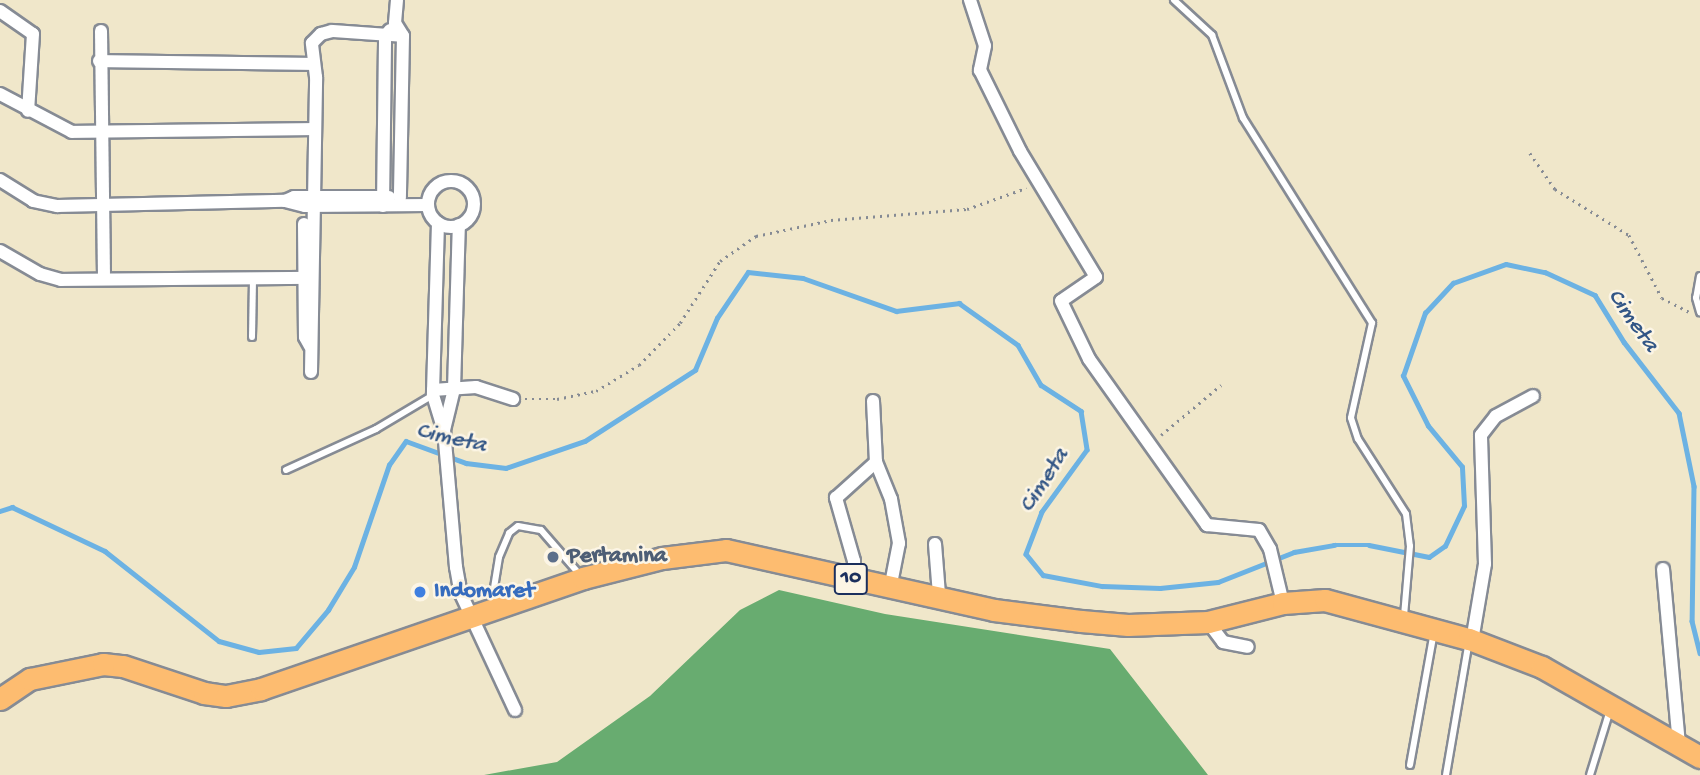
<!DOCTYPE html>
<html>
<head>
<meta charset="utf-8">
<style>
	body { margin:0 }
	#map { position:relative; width:1700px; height:775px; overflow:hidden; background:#f0e7ca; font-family:"Gochi Hand",sans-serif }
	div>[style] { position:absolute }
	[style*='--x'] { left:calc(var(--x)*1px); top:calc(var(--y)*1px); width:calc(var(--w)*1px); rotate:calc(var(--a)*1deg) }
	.forest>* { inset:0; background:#68ac70 }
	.stream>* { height:4.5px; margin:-2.25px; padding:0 2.25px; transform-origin:2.25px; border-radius:2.25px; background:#6cb2e3 }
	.path>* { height:2.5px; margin-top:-1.25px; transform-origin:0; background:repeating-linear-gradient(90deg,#868b94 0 2px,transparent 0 7px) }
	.roads { filter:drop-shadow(2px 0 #868b94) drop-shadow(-2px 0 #868b94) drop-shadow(0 2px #868b94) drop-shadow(0 -2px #868b94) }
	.service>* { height:6px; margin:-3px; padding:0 3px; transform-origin:3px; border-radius:3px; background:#fff }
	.minor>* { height:12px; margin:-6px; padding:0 6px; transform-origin:6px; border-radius:6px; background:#fff }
	.minor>.ring { margin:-6px; padding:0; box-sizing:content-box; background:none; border:12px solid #fff; border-radius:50% }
	.trunk>* { height:21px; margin:-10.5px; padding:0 10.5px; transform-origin:10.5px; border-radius:10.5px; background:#fdbc70 }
	.dots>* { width:19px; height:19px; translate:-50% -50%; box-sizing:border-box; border:4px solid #fcf5e5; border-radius:50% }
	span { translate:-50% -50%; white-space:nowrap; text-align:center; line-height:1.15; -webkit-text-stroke:5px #fcf5e5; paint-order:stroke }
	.shield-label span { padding:2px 5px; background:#fcf5e5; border:2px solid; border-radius:5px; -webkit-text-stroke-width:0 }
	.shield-label { font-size:21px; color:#1b2f5e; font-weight:700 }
	.service-label { font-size:23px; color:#4e5e75; font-weight:700 }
	.left { translate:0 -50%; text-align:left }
	.shop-label { font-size:23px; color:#366cbe; font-weight:700 }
	.water-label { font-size:24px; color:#335686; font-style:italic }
</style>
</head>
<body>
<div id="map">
	<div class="forest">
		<i style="clip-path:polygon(779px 590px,885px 614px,1110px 649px,1208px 775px,484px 775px,557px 762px,650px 696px,740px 610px)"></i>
	</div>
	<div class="stream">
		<i style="--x:0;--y:511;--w:13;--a:-18"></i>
		<i style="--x:12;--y:507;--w:103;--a:25.3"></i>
		<i style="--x:105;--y:551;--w:145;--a:38.3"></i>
		<i style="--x:219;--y:641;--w:41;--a:15.4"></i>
		<i style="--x:259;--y:652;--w:37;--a:-6"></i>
		<i style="--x:296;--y:648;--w:50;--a:-49.9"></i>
		<i style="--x:328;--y:610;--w:50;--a:-58.8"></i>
		<i style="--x:354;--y:567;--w:108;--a:-71.1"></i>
		<i style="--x:389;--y:465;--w:29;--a:-55"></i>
		<i style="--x:406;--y:441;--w:64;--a:20.1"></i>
		<i style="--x:466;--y:463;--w:40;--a:7.1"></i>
		<i style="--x:506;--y:468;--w:83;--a:-18.9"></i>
		<i style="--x:585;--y:441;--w:131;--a:-32.8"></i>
		<i style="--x:695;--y:370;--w:56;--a:-67.1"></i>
		<i style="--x:717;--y:318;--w:55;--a:-56"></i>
		<i style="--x:748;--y:272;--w:55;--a:6.2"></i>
		<i style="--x:803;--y:278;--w:99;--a:19.5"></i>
		<i style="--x:896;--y:311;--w:64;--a:-7.2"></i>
		<i style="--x:959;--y:303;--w:72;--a:35.4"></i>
		<i style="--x:1018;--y:345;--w:46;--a:60.1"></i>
		<i style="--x:1041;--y:385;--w:48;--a:33"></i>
		<i style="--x:1081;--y:411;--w:39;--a:81"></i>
		<i style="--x:1087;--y:450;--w:77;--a:126"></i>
		<i style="--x:1042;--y:512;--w:45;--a:110.9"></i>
		<i style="--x:1026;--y:554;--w:27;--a:51"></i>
		<i style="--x:1043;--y:575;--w:60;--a:10.6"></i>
		<i style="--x:1102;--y:586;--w:58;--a:2"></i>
		<i style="--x:1160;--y:588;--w:58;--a:-5.9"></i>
		<i style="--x:1218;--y:582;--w:82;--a:-21.5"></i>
		<i style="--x:1294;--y:552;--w:41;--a:-9.9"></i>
		<i style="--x:1334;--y:545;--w:35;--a:0"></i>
		<i style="--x:1369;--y:545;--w:61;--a:11.3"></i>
		<i style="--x:1429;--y:557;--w:19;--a:-35"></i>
		<i style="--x:1445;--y:546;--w:44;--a:-64.6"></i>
		<i style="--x:1464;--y:506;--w:39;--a:-93"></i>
		<i style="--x:1462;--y:467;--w:53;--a:-129.7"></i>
		<i style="--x:1428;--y:426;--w:56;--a:-116.6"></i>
		<i style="--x:1403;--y:376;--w:67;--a:-70.8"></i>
		<i style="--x:1425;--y:313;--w:41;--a:-47"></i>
		<i style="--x:1453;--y:283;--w:56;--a:-19.7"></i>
		<i style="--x:1506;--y:264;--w:40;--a:12"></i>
		<i style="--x:1545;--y:272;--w:55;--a:24.7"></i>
		<i style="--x:1595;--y:295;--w:55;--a:58.3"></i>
		<i style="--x:1624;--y:342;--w:90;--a:52.2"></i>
		<i style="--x:1679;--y:413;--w:75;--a:78.4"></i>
		<i style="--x:1694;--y:486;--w:135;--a:90.8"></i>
		<i style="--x:1692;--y:621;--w:33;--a:76"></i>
	</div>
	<div class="path">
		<i style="--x:1530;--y:153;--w:44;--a:55.2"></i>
		<i style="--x:1555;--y:189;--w:87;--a:31.9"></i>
		<i style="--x:1629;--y:235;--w:71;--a:62.4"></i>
		<i style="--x:1662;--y:298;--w:30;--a:27"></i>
		<i style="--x:525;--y:399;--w:32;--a:0"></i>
		<i style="--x:557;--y:399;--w:40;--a:-12"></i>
		<i style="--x:596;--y:391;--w:50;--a:-31.2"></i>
		<i style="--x:639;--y:365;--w:59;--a:-45.7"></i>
		<i style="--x:680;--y:323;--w:74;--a:-57.2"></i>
		<i style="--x:720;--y:261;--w:44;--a:-34.8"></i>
		<i style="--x:756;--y:236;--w:77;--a:-12"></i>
		<i style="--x:831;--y:220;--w:136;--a:-4.6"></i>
		<i style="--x:967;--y:209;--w:63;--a:-19.6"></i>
		<i style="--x:1161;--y:435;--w:78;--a:-39.8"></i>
	</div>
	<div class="roads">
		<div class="service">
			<i style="--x:1174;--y:0;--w:52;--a:42.6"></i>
			<i style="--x:1212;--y:35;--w:89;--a:69.5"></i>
			<i style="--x:1243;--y:118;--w:242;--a:57.8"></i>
			<i style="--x:1372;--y:323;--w:97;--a:102.5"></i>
			<i style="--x:1351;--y:418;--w:22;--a:72"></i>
			<i style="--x:1358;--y:439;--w:89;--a:57.4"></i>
			<i style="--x:1406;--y:514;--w:32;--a:83"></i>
			<i style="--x:1410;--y:546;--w:70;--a:94.9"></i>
			<i style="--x:1700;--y:276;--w:22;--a:100"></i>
			<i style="--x:1696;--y:298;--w:15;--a:74"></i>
			<i style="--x:252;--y:337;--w:58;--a:-89"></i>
			<i style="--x:286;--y:470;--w:99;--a:-24.5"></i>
			<i style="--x:376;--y:429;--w:66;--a:-30.8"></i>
			<i style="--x:491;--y:606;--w:50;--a:-80.7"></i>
			<i style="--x:499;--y:557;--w:26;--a:-67"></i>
			<i style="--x:509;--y:533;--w:11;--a:-38"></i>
			<i style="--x:518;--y:526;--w:23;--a:10"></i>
			<i style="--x:541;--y:530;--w:61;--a:49"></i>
			<i style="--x:1410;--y:765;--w:135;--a:-79.8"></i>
			<i style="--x:1446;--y:775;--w:136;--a:-80.3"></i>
			<i style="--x:1590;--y:775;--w:68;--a:-72.9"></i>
		</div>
		<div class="minor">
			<i style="--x:397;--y:0;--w:23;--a:95"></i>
			<i style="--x:395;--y:23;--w:15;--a:58"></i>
			<i style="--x:403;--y:36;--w:162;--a:91.1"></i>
			<i style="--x:970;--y:0;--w:48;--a:71.9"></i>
			<i style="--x:985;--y:46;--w:25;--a:102"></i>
			<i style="--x:980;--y:70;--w:90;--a:63.7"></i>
			<i style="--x:1020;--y:151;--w:147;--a:58.9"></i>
			<i style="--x:1096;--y:277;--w:42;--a:145.6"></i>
			<i style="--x:1061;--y:301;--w:64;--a:64.2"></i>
			<i style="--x:1089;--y:359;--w:204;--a:54.6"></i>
			<i style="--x:1207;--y:525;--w:52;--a:5.5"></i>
			<i style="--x:1259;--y:530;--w:22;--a:60"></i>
			<i style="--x:1270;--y:549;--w:56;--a:76.5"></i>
			<i style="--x:0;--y:11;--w:40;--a:34.9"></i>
			<i style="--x:33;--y:34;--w:77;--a:93.7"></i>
			<i style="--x:101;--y:31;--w:248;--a:89.3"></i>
			<i style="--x:99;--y:61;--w:212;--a:0.8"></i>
			<i style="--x:0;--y:94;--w:81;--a:27.8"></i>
			<i style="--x:72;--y:132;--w:240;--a:-0.7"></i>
			<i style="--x:0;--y:180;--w:39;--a:32"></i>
			<i style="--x:33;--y:201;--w:25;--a:12"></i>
			<i style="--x:57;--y:206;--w:228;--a:-1.3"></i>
			<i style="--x:285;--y:201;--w:21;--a:14"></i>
			<i style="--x:305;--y:206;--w:123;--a:-0.5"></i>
			<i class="ring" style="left:428px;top:181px;width:34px;height:34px"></i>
			<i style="--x:285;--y:201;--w:10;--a:-24"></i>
			<i style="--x:294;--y:197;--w:95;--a:0"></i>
			<i style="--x:383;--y:206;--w:170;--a:-89.3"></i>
			<i style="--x:385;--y:36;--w:8;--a:-50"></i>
			<i style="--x:438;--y:223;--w:172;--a:91.7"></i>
			<i style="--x:433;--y:395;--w:37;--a:73"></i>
			<i style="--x:444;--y:430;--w:138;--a:85"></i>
			<i style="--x:456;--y:567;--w:27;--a:80"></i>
			<i style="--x:461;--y:594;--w:128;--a:65"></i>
			<i style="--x:304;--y:224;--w:113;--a:89.5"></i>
			<i style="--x:305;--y:337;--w:10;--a:61"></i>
			<i style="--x:0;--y:251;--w:46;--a:29.9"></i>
			<i style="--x:40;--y:274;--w:22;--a:16"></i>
			<i style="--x:61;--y:280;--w:251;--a:-0.5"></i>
			<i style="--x:311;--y:372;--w:295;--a:-89"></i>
			<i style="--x:316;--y:77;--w:34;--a:-97"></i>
			<i style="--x:312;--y:43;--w:13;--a:-45"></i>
			<i style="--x:321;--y:34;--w:11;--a:-15"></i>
			<i style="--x:332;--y:31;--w:71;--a:4"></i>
			<i style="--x:433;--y:390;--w:43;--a:-4"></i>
			<i style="--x:476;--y:387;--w:39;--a:18"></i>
			<i style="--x:873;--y:401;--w:61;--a:87.2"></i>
			<i style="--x:876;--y:462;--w:40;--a:68"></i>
			<i style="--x:891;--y:499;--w:45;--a:79.7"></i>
			<i style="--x:899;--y:543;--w:47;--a:101.1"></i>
			<i style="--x:444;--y:430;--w:42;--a:-76.3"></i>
			<i style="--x:454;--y:389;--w:164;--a:-88.3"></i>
			<i style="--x:935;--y:544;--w:51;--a:85.5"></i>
			<i style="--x:1663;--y:569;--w:176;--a:84.8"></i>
			<i style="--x:854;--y:580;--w:19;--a:-90"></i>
			<i style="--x:854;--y:561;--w:66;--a:-105.9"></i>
			<i style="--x:836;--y:498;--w:54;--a:-42"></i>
			<i style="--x:1208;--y:622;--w:25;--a:53"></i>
			<i style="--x:1223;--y:642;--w:25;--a:11"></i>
			<i style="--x:1472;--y:641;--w:78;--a:-80.4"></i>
			<i style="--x:1485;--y:564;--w:129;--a:-91.8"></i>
			<i style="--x:1481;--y:435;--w:24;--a:-52"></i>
			<i style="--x:1496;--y:416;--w:42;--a:-28.4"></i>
		</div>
		<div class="trunk">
			<i style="--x:0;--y:699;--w:36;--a:-34"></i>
			<i style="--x:30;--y:679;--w:75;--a:-11.6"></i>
			<i style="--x:103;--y:664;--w:20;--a:6"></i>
			<i style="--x:123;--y:666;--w:85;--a:18.4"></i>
			<i style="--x:204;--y:693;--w:22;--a:8"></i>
			<i style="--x:226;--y:696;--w:36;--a:-11"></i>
			<i style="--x:261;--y:689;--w:341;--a:-19"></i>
			<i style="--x:583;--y:578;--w:81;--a:-14.2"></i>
			<i style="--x:662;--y:558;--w:64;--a:-7.1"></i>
			<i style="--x:726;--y:550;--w:275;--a:12.6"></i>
			<i style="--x:994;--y:610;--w:88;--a:7.2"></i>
			<i style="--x:1081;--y:621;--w:47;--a:4.9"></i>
			<i style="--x:1128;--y:625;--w:80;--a:-2.1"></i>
			<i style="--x:1208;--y:622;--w:77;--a:-14.2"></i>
			<i style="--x:1283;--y:603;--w:42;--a:-4.1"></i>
			<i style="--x:1325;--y:600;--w:149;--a:15.2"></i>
			<i style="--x:1469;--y:639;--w:78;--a:21"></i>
			<i style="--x:1542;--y:667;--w:182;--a:29.7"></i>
		</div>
	</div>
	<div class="dots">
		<i style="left:553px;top:557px;background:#5c6f8a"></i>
		<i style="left:420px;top:592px;background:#3f7fe0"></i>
	</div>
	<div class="shield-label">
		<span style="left:851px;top:579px">10</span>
	</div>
	<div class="service-label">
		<span class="left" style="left:567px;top:557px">Pertamina</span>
	</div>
	<div class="shop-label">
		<span class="left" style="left:434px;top:592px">Indomaret</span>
	</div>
	<div class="water-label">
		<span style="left:1632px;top:321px;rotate:55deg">Cimeta</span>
		<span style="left:451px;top:439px;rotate:13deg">Cimeta</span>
		<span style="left:1045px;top:481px;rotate:-57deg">Cimeta</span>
	</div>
</div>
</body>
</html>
